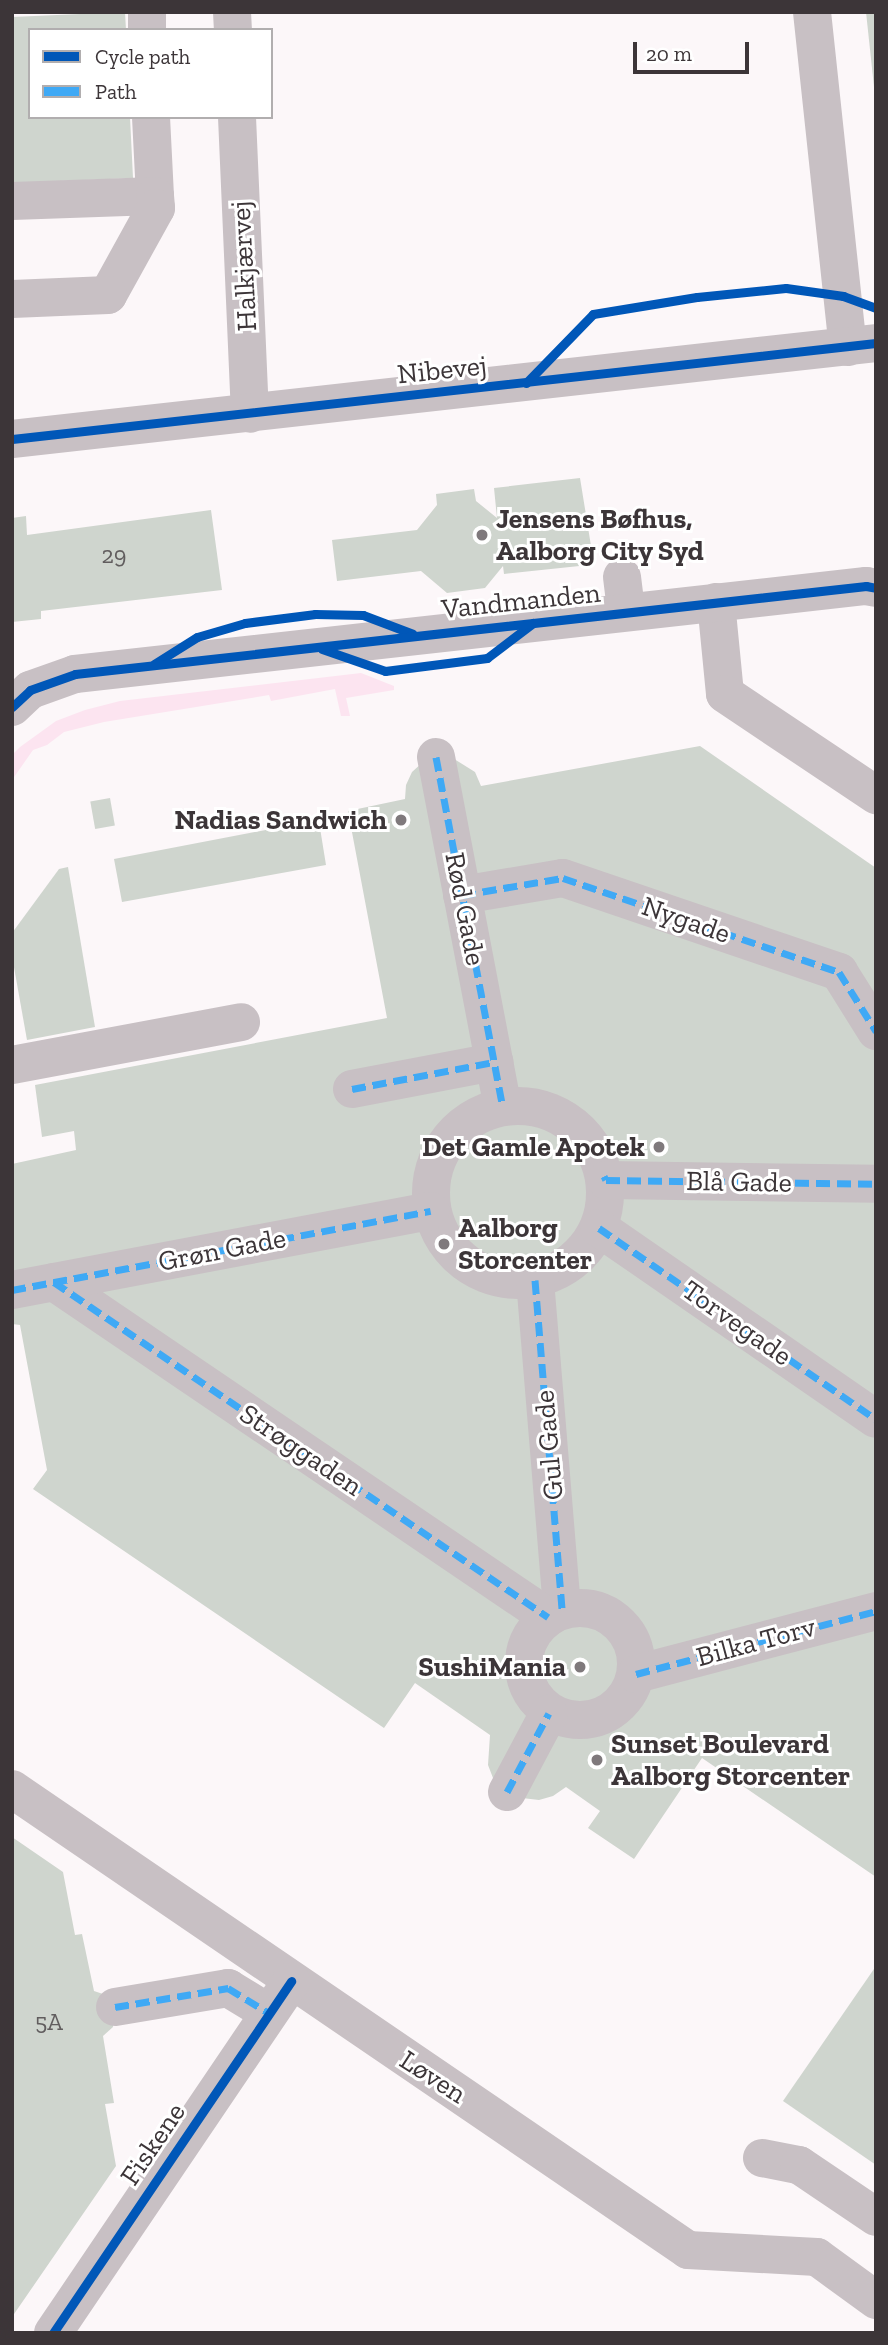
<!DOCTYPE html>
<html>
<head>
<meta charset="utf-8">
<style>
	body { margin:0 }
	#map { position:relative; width:888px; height:2345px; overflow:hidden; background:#fcf7f9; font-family:"Zilla Slab",serif }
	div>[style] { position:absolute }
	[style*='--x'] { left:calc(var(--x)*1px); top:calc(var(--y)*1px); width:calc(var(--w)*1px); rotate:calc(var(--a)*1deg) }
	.green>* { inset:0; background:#fce4f0 }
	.building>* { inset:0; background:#cfd5ce; transform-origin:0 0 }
	.minor>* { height:38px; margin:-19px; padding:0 19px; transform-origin:19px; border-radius:19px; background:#c8c0c4 }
	.minor>.ring { margin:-19px; padding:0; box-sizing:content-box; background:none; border:38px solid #c8c0c4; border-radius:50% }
	.quiet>* { height:7px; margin-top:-3.5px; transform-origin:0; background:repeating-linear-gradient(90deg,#3fa9f5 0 14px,transparent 0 21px) }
	.cycleway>* { height:9px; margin:-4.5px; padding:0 4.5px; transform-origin:4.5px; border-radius:4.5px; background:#0057b8 }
	.dots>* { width:19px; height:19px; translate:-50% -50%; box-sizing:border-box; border:4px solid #fff; border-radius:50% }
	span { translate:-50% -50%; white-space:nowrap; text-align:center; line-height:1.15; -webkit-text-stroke:6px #fff; paint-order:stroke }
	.number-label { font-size:24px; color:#615d5e }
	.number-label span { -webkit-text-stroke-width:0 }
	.street-label { font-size:28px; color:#3c3538 }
	.poi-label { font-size:28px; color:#3c3538; font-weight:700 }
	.left { translate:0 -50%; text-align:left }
	.right { translate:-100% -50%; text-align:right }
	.frame { position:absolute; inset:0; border:14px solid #3c3538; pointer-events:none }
	.legend { position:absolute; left:28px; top:28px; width:245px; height:91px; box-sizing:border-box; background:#fff; border:2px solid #b1aeaf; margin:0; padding:9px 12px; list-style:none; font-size:21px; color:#3c3538 }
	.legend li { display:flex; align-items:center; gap:14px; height:35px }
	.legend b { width:35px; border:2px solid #b1aeaf }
	.scale { position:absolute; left:633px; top:42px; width:116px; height:32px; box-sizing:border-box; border:4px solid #3c3538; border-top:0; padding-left:9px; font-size:21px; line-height:24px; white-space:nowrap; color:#3c3538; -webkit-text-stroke:5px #fff; paint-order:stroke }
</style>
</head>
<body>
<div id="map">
	<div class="green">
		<i style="clip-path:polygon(361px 673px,394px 686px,394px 690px,346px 698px,350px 716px,341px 716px,335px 689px,271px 701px,269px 695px,104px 722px,64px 732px,47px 745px,33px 750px,12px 780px,12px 755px,20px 747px,56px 721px,85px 710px,120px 701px)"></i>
	</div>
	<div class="building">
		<i style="clip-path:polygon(125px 12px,126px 30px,30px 30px,30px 117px,130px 117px,133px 178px,12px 183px,12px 17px)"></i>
		<i style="clip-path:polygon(866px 12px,876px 12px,876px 87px,874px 87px)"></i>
		<i style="clip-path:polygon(580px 478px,592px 552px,588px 552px,589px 565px,504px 574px,503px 566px,485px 588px,447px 593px,421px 571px,337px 581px,332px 540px,417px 530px,437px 505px,436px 494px,474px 489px,476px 501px,497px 518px,494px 488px)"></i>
		<i style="clip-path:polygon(211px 510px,222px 590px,41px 611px,41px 619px,12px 622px,12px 518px,26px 516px,27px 535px)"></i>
		<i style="clip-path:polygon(700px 746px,876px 868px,876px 1877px,702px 1758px,634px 1859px,588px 1828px,600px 1811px,566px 1787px,553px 1796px,539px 1800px,522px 1798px,493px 1778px,488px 1765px,490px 1735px,415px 1683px,384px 1728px,33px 1489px,47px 1470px,20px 1325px,12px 1324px,12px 1164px,76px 1150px,74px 1131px,42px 1137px,35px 1085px,387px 1018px,348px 811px,405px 799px,406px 785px,412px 772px,423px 762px,451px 757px,475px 772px,481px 786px)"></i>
		<i style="left:110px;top:798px;width:28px;height:20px;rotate:80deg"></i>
		<i style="clip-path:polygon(307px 822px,320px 828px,326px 865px,122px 902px,114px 859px)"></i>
		<i style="clip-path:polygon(68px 867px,95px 1027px,27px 1040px,12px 956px,12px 933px,59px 869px)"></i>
		<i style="clip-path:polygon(12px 1837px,63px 1872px,75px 1935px,82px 1934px,94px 1991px,106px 1995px,115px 2007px,113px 2027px,103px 2036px,114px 2103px,105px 2104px,116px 2166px,12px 2317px)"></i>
		<i style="clip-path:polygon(876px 1966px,876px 2165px,783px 2101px)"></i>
	</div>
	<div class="minor">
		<i style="--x:147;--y:12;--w:18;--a:90"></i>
		<i style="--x:232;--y:12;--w:18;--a:87"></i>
		<i style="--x:812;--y:12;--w:337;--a:83.9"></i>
		<i style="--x:151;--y:117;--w:79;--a:87.1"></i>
		<i style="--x:237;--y:117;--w:297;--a:87.5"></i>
		<i style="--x:12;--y:201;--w:143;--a:-2"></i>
		<i style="--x:155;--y:196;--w:12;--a:85"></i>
		<i style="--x:156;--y:208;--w:99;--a:118.9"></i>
		<i style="--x:108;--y:295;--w:96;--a:177.6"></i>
		<i style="--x:12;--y:439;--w:869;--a:-6.34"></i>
		<i style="--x:622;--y:577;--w:35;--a:83"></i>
		<i style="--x:716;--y:602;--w:92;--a:84.4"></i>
		<i style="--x:725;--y:694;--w:182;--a:33.8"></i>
		<i style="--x:12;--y:707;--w:25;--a:-43"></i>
		<i style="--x:30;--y:690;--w:48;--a:-19.6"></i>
		<i style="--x:75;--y:674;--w:796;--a:-6.35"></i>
		<i style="--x:866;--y:586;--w:10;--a:11"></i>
		<i style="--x:436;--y:757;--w:356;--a:79.2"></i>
		<i style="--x:462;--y:895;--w:102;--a:-9.6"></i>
		<i style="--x:563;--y:878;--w:292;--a:18.8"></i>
		<i style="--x:839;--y:972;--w:70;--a:57.9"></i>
		<i style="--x:12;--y:1065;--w:233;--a:-10.6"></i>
		<i style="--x:352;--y:1089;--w:145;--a:-10.8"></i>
		<i class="ring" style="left:431px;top:1106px;width:136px;height:136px"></i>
		<i style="--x:604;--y:1176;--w:4;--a:63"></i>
		<i style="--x:606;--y:1180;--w:270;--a:0.8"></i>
		<i style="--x:599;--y:1228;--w:336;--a:34.6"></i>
		<i style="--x:535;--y:1280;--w:331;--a:85.3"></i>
		<i style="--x:54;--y:1282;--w:597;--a:34.14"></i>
		<i style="--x:12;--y:1290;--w:426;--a:-10.7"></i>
		<i class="ring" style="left:524px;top:1608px;width:74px;height:74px"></i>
		<i style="--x:636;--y:1674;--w:248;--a:-14.7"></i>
		<i style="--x:12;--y:1789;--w:818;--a:34.29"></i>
		<i style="--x:688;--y:2250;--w:129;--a:3.1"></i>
		<i style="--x:817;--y:2257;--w:73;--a:36.1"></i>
		<i style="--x:507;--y:1792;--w:89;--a:-62"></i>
		<i style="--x:115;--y:2007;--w:115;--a:-9.5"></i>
		<i style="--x:228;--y:1988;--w:48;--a:31.4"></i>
		<i style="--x:762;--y:2158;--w:38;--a:11"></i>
		<i style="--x:799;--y:2165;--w:93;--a:34"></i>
		<i style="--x:53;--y:2333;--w:425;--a:-55.9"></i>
	</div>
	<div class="quiet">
		<i style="--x:436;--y:757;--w:356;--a:79.2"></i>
		<i style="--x:462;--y:895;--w:102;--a:-9.6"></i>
		<i style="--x:563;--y:878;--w:292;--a:18.8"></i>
		<i style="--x:839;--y:972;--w:70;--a:57.9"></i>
		<i style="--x:352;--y:1089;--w:145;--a:-10.8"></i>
		<i style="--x:604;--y:1176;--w:4;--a:63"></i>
		<i style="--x:606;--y:1180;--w:270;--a:0.8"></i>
		<i style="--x:599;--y:1228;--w:336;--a:34.6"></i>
		<i style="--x:535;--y:1280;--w:331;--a:85.3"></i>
		<i style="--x:54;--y:1282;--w:597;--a:34.14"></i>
		<i style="--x:12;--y:1290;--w:426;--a:-10.7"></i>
		<i style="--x:636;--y:1674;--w:248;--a:-14.7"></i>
		<i style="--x:507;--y:1792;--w:89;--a:-62"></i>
		<i style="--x:115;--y:2007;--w:115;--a:-9.5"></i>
		<i style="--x:228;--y:1988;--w:48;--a:31.4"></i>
	</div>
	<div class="cycleway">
		<i style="--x:526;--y:383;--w:96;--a:-45.8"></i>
		<i style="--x:593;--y:314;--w:105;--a:-9.3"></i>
		<i style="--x:697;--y:297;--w:89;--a:-5.8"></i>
		<i style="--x:786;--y:288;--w:58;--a:8"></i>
		<i style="--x:843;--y:296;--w:35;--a:20"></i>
		<i style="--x:12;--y:439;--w:869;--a:-6.34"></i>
		<i style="--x:322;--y:649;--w:67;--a:19.2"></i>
		<i style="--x:385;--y:671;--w:103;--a:-7.3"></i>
		<i style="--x:487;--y:658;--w:58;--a:-37.3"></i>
		<i style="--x:154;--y:664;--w:51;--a:-32.1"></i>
		<i style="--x:197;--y:637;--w:50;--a:-16.3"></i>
		<i style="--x:245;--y:623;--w:71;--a:-7.3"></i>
		<i style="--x:315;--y:614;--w:48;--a:1.2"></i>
		<i style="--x:363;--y:615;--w:53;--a:20.8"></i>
		<i style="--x:12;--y:707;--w:25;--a:-43"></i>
		<i style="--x:30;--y:690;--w:48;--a:-19.6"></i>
		<i style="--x:75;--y:674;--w:796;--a:-6.35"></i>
		<i style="--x:866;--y:586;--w:10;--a:11"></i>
		<i style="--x:53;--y:2333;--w:425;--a:-55.9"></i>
	</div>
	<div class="dots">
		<i style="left:482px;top:535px;background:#7f797c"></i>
		<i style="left:401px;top:820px;background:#7f797c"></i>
		<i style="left:659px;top:1147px;background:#7f797c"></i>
		<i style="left:444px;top:1244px;background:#7f797c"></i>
		<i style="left:580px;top:1667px;background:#7f797c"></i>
		<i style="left:597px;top:1760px;background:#7f797c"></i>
	</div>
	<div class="number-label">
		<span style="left:114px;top:555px">29</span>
		<span style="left:49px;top:2022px">5A</span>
	</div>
	<div class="street-label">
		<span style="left:244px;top:266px;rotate:-93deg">Halkjærvej</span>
		<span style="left:442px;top:370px;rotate:-6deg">Nibevej</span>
		<span style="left:521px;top:601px;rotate:-6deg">Vandmanden</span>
		<span style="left:465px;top:909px;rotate:79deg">Rød Gade</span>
		<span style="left:686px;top:920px;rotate:19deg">Nygade</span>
		<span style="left:739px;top:1182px;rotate:1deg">Blå Gade</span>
		<span style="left:222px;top:1250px;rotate:-11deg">Grøn Gade</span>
		<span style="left:737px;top:1323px;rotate:35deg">Torvegade</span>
		<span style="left:549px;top:1445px;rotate:-95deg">Gul Gade</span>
		<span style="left:301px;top:1450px;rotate:34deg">Strøggaden</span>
		<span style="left:756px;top:1642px;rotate:-15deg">Bilka Torv</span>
		<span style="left:433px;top:2077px;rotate:33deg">Løven</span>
		<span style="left:153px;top:2144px;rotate:-56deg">Fiskene</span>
	</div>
	<div class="poi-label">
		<span class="left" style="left:496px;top:535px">Jensens Bøfhus,<br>Aalborg City Syd</span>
		<span class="right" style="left:387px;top:820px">Nadias Sandwich</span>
		<span class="right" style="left:645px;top:1147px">Det Gamle Apotek</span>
		<span class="left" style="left:458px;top:1244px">Aalborg<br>Storcenter</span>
		<span class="right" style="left:566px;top:1667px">SushiMania</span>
		<span class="left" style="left:611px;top:1760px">Sunset Boulevard<br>Aalborg Storcenter</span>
	</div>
	<div class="frame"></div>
	<ul class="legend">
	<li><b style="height:9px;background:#0057b8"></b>Cycle path</li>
	<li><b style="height:9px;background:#3fa9f5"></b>Path</li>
	</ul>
	<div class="scale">20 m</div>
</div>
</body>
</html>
